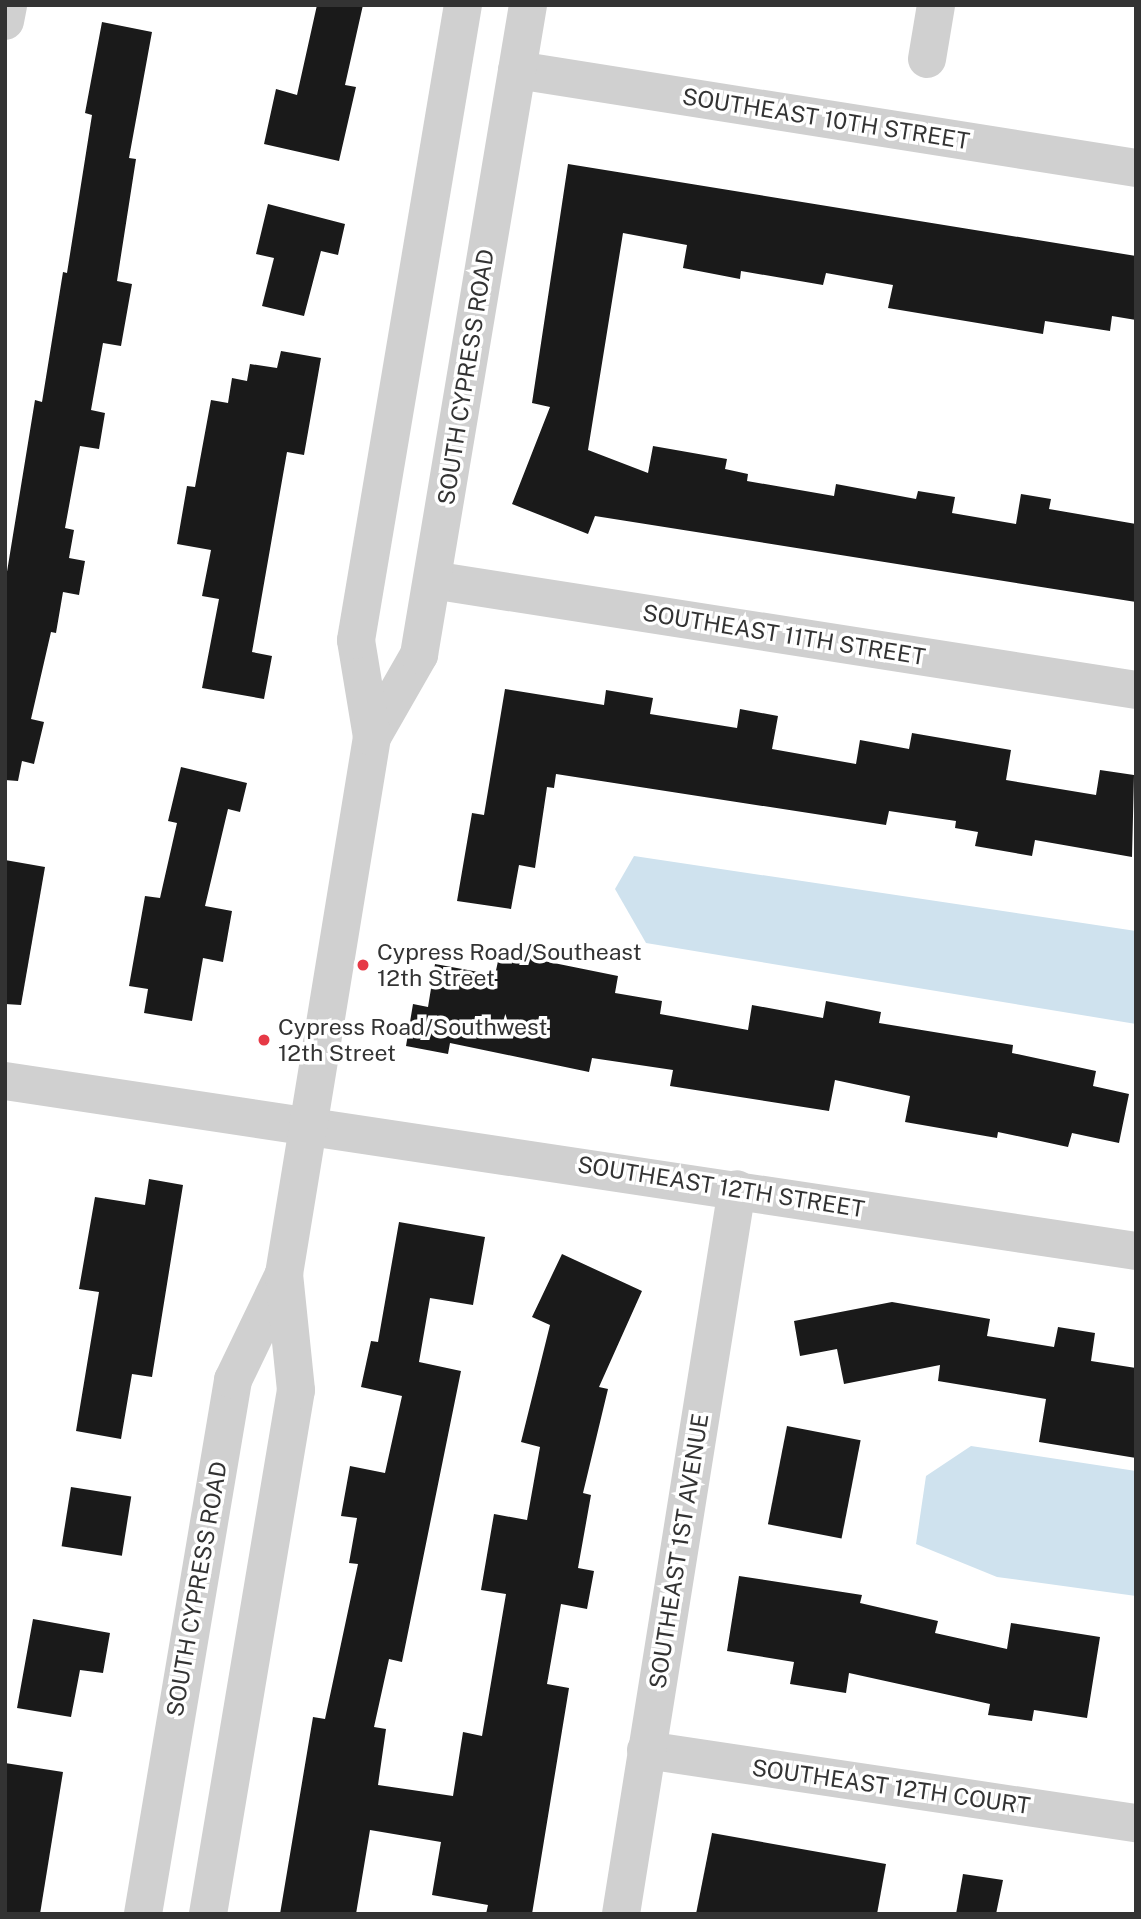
<!DOCTYPE html>
<html>
<head>
<meta charset="utf-8">
<style>
	body { margin:0 }
	#map { position:relative; width:1141px; height:1919px; overflow:hidden; background:#fff; font-family:"Public Sans",sans-serif }
	div>[style] { position:absolute }
	[style*='--x'] { left:calc(var(--x)*1px); top:calc(var(--y)*1px); width:calc(var(--w)*1px); rotate:calc(var(--a)*1deg) }
	.water>* { inset:0; background:#cfe2ee }
	.building>* { inset:0; background:#1a1a1a; transform-origin:0 0 }
	.minor>* { height:38px; margin:-19px; padding:0 19px; transform-origin:19px; border-radius:19px; background:#d0d0d0 }
	.dots>* { width:19px; height:19px; translate:-50% -50%; box-sizing:border-box; border:4px solid #fff; border-radius:50% }
	span { translate:-50% -50%; white-space:nowrap; text-align:center; line-height:1.15; -webkit-text-stroke:7px #fff; paint-order:stroke }
	.street-label { font-size:23px; color:#333 }
	.poi-label { font-size:23px; color:#333 }
	.left { translate:0 -50%; text-align:left }
	.frame { position:absolute; inset:0; border:7px solid #333; pointer-events:none }
</style>
</head>
<body>
<div id="map">
	<div class="water">
		<i style="clip-path:polygon(634px 856px,1136px 931px,1136px 1024px,646px 943px,615px 889px)"></i>
		<i style="clip-path:polygon(971px 1446px,1136px 1471px,1136px 1596px,997px 1577px,916px 1544px,926px 1476px)"></i>
	</div>
	<div class="building">
		<i style="clip-path:polygon(317px 5px,363px 5px,345px 85px,356px 87px,339px 161px,264px 144px,276px 89px,297px 95px)"></i>
		<i style="clip-path:polygon(102px 22px,152px 32px,129px 158px,136px 159px,117px 281px,132px 284px,121px 346px,103px 343px,91px 410px,105px 413px,99px 449px,80px 446px,65px 528px,74px 530px,69px 558px,85px 561px,79px 595px,63px 592px,56px 633px,51px 632px,31px 719px,44px 722px,34px 764px,22px 761px,18px 781px,5px 780px,5px 584px,35px 400px,42px 402px,63px 272px,67px 273px,92px 115px,85px 113px)"></i>
		<i style="clip-path:polygon(568px 164px,1136px 256px,1136px 320px,1112px 316px,1110px 331px,1045px 321px,1043px 334px,888px 308px,893px 285px,826px 273px,823px 285px,741px 271px,740px 279px,683px 268px,687px 245px,623px 233px,588px 450px,648px 473px,653px 446px,727px 459px,725px 469px,748px 474px,747px 481px,834px 496px,836px 484px,916px 499px,918px 491px,955px 497px,952px 513px,1016px 524px,1021px 494px,1051px 499px,1049px 509px,1136px 524px,1136px 602px,595px 516px,588px 534px,512px 504px,550px 407px,532px 403px)"></i>
		<i style="clip-path:polygon(268px 204px,345px 224px,338px 255px,321px 251px,304px 316px,262px 306px,274px 258px,256px 254px)"></i>
		<i style="clip-path:polygon(281px 351px,321px 358px,304px 455px,287px 452px,252px 652px,272px 656px,264px 699px,202px 688px,219px 599px,202px 596px,211px 550px,177px 544px,187px 486px,195px 487px,211px 400px,228px 403px,232px 378px,247px 381px,250px 364px,277px 368px)"></i>
		<i style="clip-path:polygon(505px 689px,604px 705px,606px 690px,653px 698px,650px 714px,737px 728px,740px 709px,778px 716px,772px 749px,856px 764px,860px 740px,909px 749px,912px 733px,1011px 750px,1006px 780px,1096px 795px,1100px 770px,1134px 775px,1132px 857px,1035px 840px,1032px 856px,975px 846px,978px 832px,955px 828px,956px 821px,889px 811px,886px 825px,556px 774px,554px 788px,547px 787px,535px 868px,519px 865px,511px 909px,457px 901px,472px 813px,484px 815px)"></i>
		<i style="clip-path:polygon(181px 767px,247px 783px,240px 812px,228px 809px,205px 906px,232px 911px,223px 962px,203px 958px,192px 1021px,144px 1013px,148px 989px,129px 986px,145px 896px,160px 898px,177px 823px,168px 821px)"></i>
		<i style="clip-path:polygon(5px 860px,45px 867px,21px 1005px,5px 1004px)"></i>
		<i style="clip-path:polygon(500px 952px,618px 976px,615px 993px,662px 1001px,660px 1014px,748px 1030px,752px 1005px,823px 1018px,826px 1001px,881px 1012px,879px 1023px,1013px 1045px,1012px 1053px,1096px 1071px,1093px 1086px,1129px 1094px,1119px 1143px,1072px 1133px,1068px 1147px,998px 1132px,997px 1138px,905px 1122px,910px 1096px,835px 1080px,829px 1111px,670px 1086px,673px 1070px,592px 1058px,589px 1072px,450px 1043px,448px 1054px,406px 1046px,413px 1004px,428px 1007px,435px 964px,495px 975px)"></i>
		<i style="clip-path:polygon(149px 1179px,183px 1185px,152px 1377px,132px 1374px,121px 1439px,76px 1431px,99px 1292px,79px 1289px,95px 1197px,145px 1205px)"></i>
		<i style="clip-path:polygon(399px 1222px,485px 1237px,473px 1305px,430px 1298px,419px 1362px,461px 1371px,402px 1662px,389px 1659px,374px 1727px,386px 1729px,378px 1785px,453px 1796px,463px 1732px,482px 1736px,506px 1594px,481px 1590px,494px 1514px,527px 1520px,540px 1447px,521px 1442px,550px 1325px,532px 1317px,562px 1254px,642px 1291px,599px 1387px,608px 1389px,583px 1493px,591px 1495px,578px 1568px,594px 1571px,587px 1609px,561px 1604px,547px 1684px,569px 1688px,532px 1914px,486px 1914px,488px 1905px,432px 1895px,441px 1842px,370px 1830px,356px 1914px,280px 1914px,313px 1717px,325px 1719px,358px 1564px,349px 1563px,357px 1518px,341px 1516px,350px 1466px,385px 1473px,402px 1396px,361px 1387px,371px 1341px,378px 1342px)"></i>
		<i style="clip-path:polygon(892px 1302px,990px 1319px,987px 1336px,1054px 1347px,1058px 1327px,1095px 1333px,1091px 1361px,1136px 1368px,1136px 1458px,1039px 1442px,1046px 1399px,938px 1381px,940px 1365px,844px 1384px,837px 1349px,800px 1356px,794px 1321px)"></i>
		<i style="left:787px;top:1426px;width:75px;height:100px;rotate:11deg"></i>
		<i style="left:71px;top:1487px;width:61px;height:60px;rotate:9deg"></i>
		<i style="clip-path:polygon(739px 1576px,862px 1595px,860px 1603px,938px 1621px,935px 1633px,1007px 1649px,1011px 1623px,1100px 1637px,1087px 1718px,1034px 1710px,1032px 1721px,988px 1715px,990px 1704px,849px 1673px,846px 1693px,790px 1684px,794px 1662px,727px 1651px)"></i>
		<i style="clip-path:polygon(33px 1619px,110px 1633px,103px 1673px,80px 1670px,71px 1717px,17px 1708px)"></i>
		<i style="clip-path:polygon(5px 1763px,63px 1772px,40px 1914px,5px 1914px)"></i>
		<i style="clip-path:polygon(712px 1833px,886px 1864px,877px 1914px,696px 1914px)"></i>
		<i style="clip-path:polygon(963px 1874px,1003px 1880px,996px 1914px,956px 1914px)"></i>
	</div>
	<div class="minor">
		<i style="--x:5;--y:21;--w:16;--a:-79"></i>
		<i style="--x:927;--y:59;--w:55;--a:-80.5"></i>
		<i style="--x:517;--y:70;--w:627;--a:9"></i>
		<i style="--x:432;--y:580;--w:713;--a:8.88"></i>
		<i style="--x:372;--y:737;--w:95;--a:-60.2"></i>
		<i style="--x:419;--y:655;--w:659;--a:-80.48"></i>
		<i style="--x:5;--y:1081;--w:1144;--a:8.55"></i>
		<i style="--x:646;--y:1750;--w:495;--a:8.5"></i>
		<i style="--x:143;--y:1914;--w:542;--a:-80.43"></i>
		<i style="--x:233;--y:1380;--w:118;--a:-64.3"></i>
		<i style="--x:208;--y:1914;--w:531;--a:-80.47"></i>
		<i style="--x:296;--y:1390;--w:117;--a:-95.9"></i>
		<i style="--x:284;--y:1274;--w:544;--a:-80.69"></i>
		<i style="--x:372;--y:737;--w:98;--a:-99.4"></i>
		<i style="--x:356;--y:640;--w:644;--a:-80.44"></i>
		<i style="--x:621;--y:1914;--w:734;--a:-80.91"></i>
	</div>
	<div class="dots">
		<i style="left:363px;top:965px;background:#e63946"></i>
		<i style="left:264px;top:1040px;background:#e63946"></i>
	</div>
	<div class="street-label">
		<span style="left:826px;top:119px;rotate:9deg">SOUTHEAST 10TH STREET</span>
		<span style="left:466px;top:377px;rotate:-81deg">SOUTH CYPRESS ROAD</span>
		<span style="left:784px;top:635px;rotate:9deg">SOUTHEAST 11TH STREET</span>
		<span style="left:721px;top:1187px;rotate:9deg">SOUTHEAST 12TH STREET</span>
		<span style="left:679px;top:1551px;rotate:-81deg">SOUTHEAST 1ST AVENUE</span>
		<span style="left:197px;top:1589px;rotate:-80deg">SOUTH CYPRESS ROAD</span>
		<span style="left:891px;top:1787px;rotate:8deg">SOUTHEAST 12TH COURT</span>
	</div>
	<div class="poi-label">
		<span class="left" style="left:377px;top:965px">Cypress Road/Southeast<br>12th Street</span>
		<span class="left" style="left:278px;top:1040px">Cypress Road/Southwest<br>12th Street</span>
	</div>
	<div class="frame"></div>
</div>
</body>
</html>
